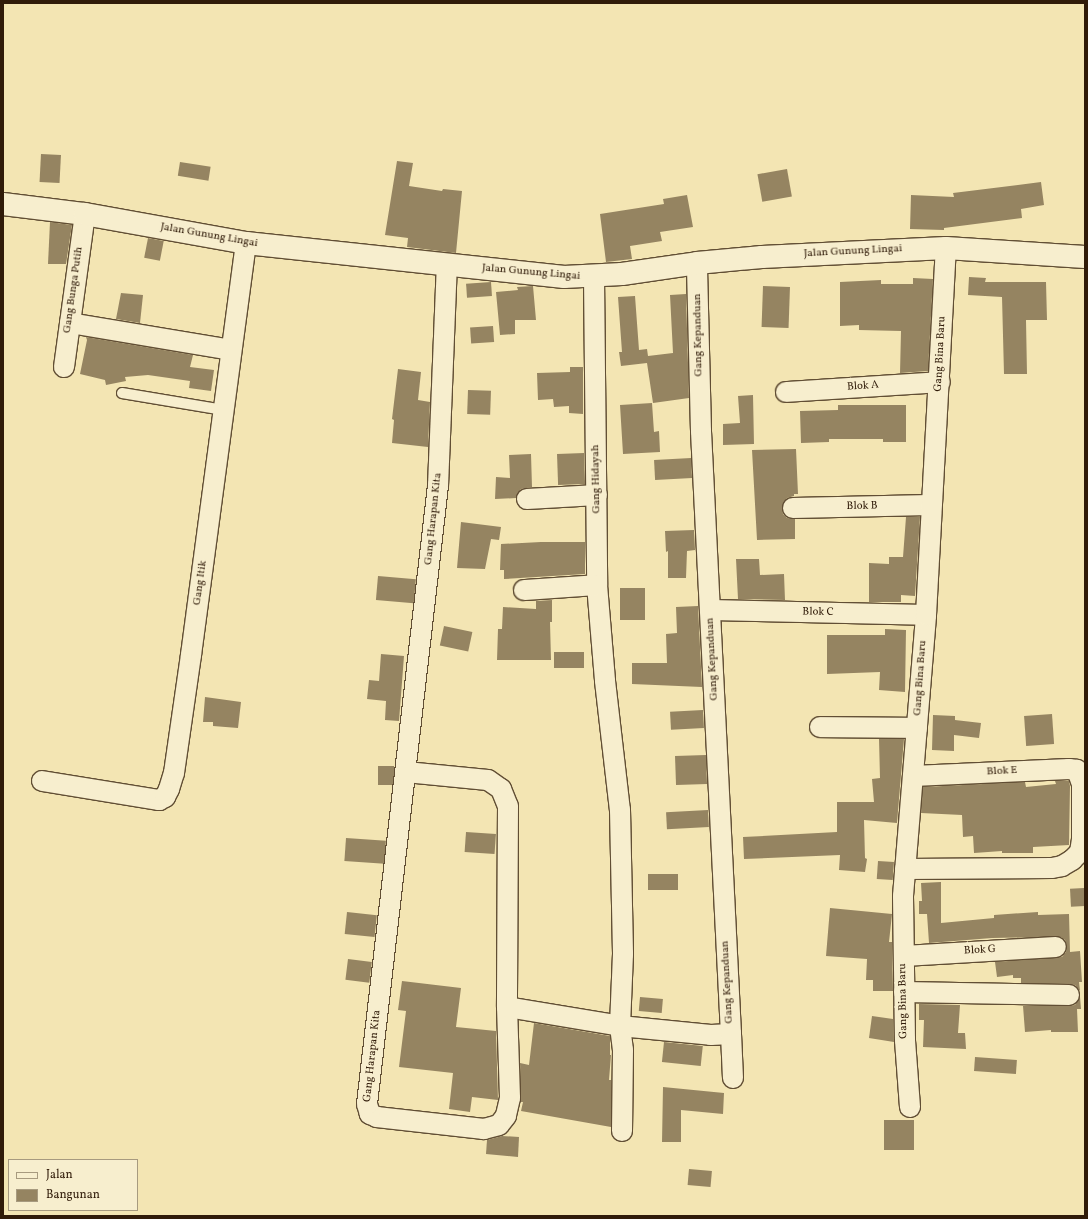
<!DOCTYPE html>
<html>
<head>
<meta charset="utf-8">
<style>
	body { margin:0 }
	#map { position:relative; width:1088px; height:1219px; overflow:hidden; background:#f3e5b3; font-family:Vollkorn,serif }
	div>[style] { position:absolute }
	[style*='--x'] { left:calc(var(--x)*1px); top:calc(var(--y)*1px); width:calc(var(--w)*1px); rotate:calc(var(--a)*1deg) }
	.building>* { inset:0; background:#958461; transform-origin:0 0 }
	.roads { filter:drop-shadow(1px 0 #614e34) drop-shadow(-1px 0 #614e34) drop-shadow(0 1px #614e34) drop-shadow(0 -1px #614e34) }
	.lane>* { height:10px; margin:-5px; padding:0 5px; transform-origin:5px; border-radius:5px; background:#f7eece }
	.street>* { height:20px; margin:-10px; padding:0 10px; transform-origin:10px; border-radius:10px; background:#f7eece }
	.secondary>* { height:22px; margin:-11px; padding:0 11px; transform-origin:11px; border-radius:11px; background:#f7eece }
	span { translate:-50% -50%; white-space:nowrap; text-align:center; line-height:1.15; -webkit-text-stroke:4px #f7eece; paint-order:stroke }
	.street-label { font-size:11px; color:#301b09 }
	.frame { position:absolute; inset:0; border:4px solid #301b09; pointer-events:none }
	.legend { position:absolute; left:8px; top:1159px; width:130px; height:52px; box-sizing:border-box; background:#f7eece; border:1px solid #a79a7f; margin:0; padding:5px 7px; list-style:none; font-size:12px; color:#301b09 }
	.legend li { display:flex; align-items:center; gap:8px; height:20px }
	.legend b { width:20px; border:1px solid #a79a7f }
</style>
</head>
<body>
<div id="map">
	<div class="building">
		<i style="left:41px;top:154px;width:20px;height:28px;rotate:3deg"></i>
		<i style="clip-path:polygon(397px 161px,413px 163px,409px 186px,442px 191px,443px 189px,462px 191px,456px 253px,407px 247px,408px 238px,385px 235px)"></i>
		<i style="left:180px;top:162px;width:31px;height:14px;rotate:9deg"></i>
		<i style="left:787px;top:169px;width:28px;height:30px;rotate:80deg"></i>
		<i style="clip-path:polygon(1041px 182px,1044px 205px,1021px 209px,1022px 218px,944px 228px,944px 230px,910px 229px,911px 195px,954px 197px,953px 193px)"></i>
		<i style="clip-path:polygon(687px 195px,693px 227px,660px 232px,662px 241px,630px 246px,632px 259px,606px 262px,600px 214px,664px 204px,663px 199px)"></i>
		<i style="clip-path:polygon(50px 222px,72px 225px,66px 264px,48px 264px)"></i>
		<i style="left:148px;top:238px;width:16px;height:20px;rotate:11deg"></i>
		<i style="clip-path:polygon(969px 277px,986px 278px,985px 282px,1046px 282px,1047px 320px,1026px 320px,1027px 374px,1004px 374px,1002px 297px,968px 295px)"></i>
		<i style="clip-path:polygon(913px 278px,933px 279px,928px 371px,900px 373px,901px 331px,859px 330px,859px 325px,840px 326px,840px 282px,881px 280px,881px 284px,913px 284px)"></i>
		<i style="left:491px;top:282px;width:14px;height:25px;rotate:86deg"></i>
		<i style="clip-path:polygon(533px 286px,536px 320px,515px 320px,515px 334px,500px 335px,496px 292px,518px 290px,517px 287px)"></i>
		<i style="left:763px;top:286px;width:27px;height:41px;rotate:2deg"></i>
		<i style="clip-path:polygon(121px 293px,143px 295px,140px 323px,116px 319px)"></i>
		<i style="clip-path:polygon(686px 294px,689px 398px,653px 403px,647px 363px,621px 366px,619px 352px,622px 352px,618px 297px,635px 296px,639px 350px,647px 349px,648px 356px,673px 353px,670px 295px)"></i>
		<i style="left:493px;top:326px;width:16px;height:23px;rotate:86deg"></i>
		<i style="clip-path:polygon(86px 337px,193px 355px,190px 367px,214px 370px,211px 391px,189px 388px,190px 381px,148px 375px,125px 377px,126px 381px,106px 385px,105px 380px,80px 374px,87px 340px)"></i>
		<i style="clip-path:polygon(570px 367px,583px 367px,583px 414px,569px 413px,569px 406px,554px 407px,553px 399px,538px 400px,537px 373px,570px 372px)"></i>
		<i style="clip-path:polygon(398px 369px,421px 372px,418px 400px,430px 402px,428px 447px,392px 443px,394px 420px,392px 419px)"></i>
		<i style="left:468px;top:390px;width:23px;height:24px;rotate:2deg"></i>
		<i style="clip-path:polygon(753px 395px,754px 444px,723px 445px,723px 424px,740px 423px,738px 396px)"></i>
		<i style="clip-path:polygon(652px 403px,654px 432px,659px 431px,660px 452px,623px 454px,620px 405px)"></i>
		<i style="clip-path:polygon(838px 405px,906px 405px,906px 442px,883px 442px,883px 439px,829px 439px,829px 442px,801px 443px,800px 411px,838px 410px)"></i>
		<i style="clip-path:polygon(796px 449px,798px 494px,794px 494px,794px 496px,787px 498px,782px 508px,783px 514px,787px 518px,795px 519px,795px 539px,757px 540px,752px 450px)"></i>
		<i style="left:584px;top:453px;width:31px;height:27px;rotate:88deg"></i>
		<i style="clip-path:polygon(531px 454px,532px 487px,521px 489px,516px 498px,495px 499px,496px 477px,510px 478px,509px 455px)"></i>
		<i style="left:691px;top:458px;width:20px;height:37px;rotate:87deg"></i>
		<i style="clip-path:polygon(906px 517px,920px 517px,915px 596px,901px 595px,901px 602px,869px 602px,869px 563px,889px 564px,889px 557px,903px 557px)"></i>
		<i style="clip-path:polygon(461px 522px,501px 527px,499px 540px,491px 539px,485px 569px,457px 568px)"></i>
		<i style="clip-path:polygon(694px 530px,695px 550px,687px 551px,686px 578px,668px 578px,668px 551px,666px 552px,665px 531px)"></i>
		<i style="clip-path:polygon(541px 542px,585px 542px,585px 574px,504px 579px,504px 570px,500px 570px,501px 544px)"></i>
		<i style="clip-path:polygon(736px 559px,759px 559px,760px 575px,784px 574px,785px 600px,738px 599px)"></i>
		<i style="left:378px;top:576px;width:38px;height:24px;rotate:5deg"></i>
		<i style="left:645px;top:588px;width:32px;height:25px;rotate:90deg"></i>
		<i style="clip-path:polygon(552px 600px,552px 622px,550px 622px,551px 660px,497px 660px,498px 629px,502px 629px,503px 607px,536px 609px,536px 601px)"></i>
		<i style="clip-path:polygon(698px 606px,702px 687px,632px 684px,632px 663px,667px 663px,666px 634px,677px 633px,676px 607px)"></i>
		<i style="left:444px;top:626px;width:29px;height:20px;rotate:12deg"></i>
		<i style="clip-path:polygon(885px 629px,906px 630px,905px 692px,879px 690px,880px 672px,827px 674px,827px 635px,885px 635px)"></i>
		<i style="left:554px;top:652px;width:30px;height:16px"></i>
		<i style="clip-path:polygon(381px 654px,404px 656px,399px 721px,385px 720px,386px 701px,367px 699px,369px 680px,379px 681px)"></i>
		<i style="clip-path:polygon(205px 697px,241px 702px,238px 728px,213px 726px,213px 722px,203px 722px)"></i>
		<i style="left:703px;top:710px;width:18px;height:33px;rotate:87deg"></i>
		<i style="left:1052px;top:714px;width:30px;height:28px;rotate:86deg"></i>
		<i style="clip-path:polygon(933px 715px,955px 716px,955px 720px,981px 723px,979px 738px,954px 735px,954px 751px,932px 750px)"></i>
		<i style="clip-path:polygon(879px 739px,904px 739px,897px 823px,864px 820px,865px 858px,867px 859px,865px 872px,839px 870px,840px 855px,744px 859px,743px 837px,837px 832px,837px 802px,874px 802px,872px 779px,880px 778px)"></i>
		<i style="left:706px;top:755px;width:29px;height:31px;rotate:88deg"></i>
		<i style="left:378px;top:766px;width:16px;height:19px"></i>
		<i style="clip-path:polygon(1055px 781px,1069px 781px,1070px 786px,1069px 845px,1033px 847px,1033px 853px,1002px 853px,1002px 851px,974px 853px,973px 836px,963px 837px,962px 815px,921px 813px,923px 787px,1025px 782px,1026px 787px,1056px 784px)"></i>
		<i style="left:708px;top:810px;width:17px;height:42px;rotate:87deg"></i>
		<i style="left:466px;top:832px;width:30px;height:20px;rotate:4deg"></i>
		<i style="left:346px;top:838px;width:40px;height:23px;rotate:4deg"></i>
		<i style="left:878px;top:861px;width:16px;height:18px;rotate:4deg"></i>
		<i style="left:648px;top:874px;width:30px;height:16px"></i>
		<i style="clip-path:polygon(941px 882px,941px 923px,994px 918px,994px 915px,1038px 912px,1038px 915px,1069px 914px,1070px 952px,1080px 951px,1082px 982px,1079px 982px,1080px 991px,1075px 985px,1070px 984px,1021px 983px,1021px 978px,1013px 978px,1013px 975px,997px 977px,995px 962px,1062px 957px,1066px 952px,1067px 946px,1065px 940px,1061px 937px,992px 938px,929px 943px,927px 914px,919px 914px,919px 901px,922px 901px,921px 883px)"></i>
		<i style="left:1084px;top:888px;width:18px;height:14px;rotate:87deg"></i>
		<i style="clip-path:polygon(830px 908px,892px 914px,889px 942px,892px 942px,893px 991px,873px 991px,873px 980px,866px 980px,867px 959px,826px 956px)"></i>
		<i style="left:347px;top:912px;width:30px;height:22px;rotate:6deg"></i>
		<i style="left:348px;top:959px;width:24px;height:21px;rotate:7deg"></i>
		<i style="clip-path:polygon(402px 981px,461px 988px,456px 1027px,496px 1031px,498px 1100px,472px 1097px,470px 1112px,449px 1109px,453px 1073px,399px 1067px,406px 1011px,398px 1010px)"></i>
		<i style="left:640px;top:997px;width:23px;height:14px;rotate:5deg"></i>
		<i style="clip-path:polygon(1080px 997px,1081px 1009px,1077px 1009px,1078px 1032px,1051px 1032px,1051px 1030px,1025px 1032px,1023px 1006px,1069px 1006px,1075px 1005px)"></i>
		<i style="clip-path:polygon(919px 1004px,960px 1005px,958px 1033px,965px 1033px,966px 1049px,923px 1047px,924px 1020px,919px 1020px)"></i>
		<i style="clip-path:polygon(872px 1016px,893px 1019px,894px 1042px,869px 1038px)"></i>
		<i style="clip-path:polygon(534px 1023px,610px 1036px,610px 1055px,611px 1055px,609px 1080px,611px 1080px,611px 1127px,521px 1111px,523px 1102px,521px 1102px,520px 1063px,529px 1065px)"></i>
		<i style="left:664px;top:1042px;width:39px;height:20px;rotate:6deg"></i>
		<i style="left:975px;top:1057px;width:42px;height:14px;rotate:4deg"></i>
		<i style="clip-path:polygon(663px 1087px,724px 1093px,723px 1114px,681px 1110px,681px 1142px,662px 1142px)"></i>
		<i style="left:884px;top:1120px;width:30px;height:30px"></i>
		<i style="clip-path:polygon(502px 1136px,519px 1137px,518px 1157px,486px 1154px,487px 1140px)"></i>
		<i style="left:689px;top:1169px;width:23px;height:16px;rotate:5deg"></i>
	</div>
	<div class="roads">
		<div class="lane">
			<i style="--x:122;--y:393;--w:103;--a:9.5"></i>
		</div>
		<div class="street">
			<i style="--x:594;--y:277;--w:308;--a:89.4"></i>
			<i style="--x:597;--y:585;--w:96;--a:85.2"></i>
			<i style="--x:605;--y:681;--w:130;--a:83.4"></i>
			<i style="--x:620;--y:810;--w:144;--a:88.8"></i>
			<i style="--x:623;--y:954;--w:72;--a:92.4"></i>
			<i style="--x:620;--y:1026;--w:24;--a:83"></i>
			<i style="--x:623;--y:1050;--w:81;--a:90.7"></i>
			<i style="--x:70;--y:323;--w:163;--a:9.5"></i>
			<i style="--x:64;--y:367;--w:154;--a:-82.2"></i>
			<i style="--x:786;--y:392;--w:154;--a:-3.7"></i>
			<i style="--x:527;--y:499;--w:70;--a:-3.3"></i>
			<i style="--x:793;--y:508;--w:137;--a:-1.3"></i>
			<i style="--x:524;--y:590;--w:73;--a:-3.9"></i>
			<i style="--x:710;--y:610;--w:216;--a:1.3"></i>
			<i style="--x:820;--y:727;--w:97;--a:0.6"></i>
			<i style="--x:406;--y:772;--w:82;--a:5.6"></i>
			<i style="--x:488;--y:780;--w:16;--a:35"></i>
			<i style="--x:501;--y:789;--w:18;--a:68"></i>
			<i style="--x:508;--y:806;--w:201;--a:90.3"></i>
			<i style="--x:507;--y:1007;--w:91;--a:88.1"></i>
			<i style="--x:510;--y:1098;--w:18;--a:103"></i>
			<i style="--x:506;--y:1116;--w:11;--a:128"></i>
			<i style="--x:499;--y:1125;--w:16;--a:165"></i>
			<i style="--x:484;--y:1129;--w:108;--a:-173.6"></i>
			<i style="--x:377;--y:1117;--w:8;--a:-157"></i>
			<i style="--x:370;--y:1114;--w:10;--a:-107"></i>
			<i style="--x:367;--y:1104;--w:622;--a:-83.45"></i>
			<i style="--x:438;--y:486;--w:221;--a:-87.7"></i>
			<i style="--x:42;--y:781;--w:119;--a:9.2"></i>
			<i style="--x:159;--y:800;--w:7;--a:-27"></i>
			<i style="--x:165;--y:797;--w:9;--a:-63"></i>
			<i style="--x:169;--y:789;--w:17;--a:-73"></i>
			<i style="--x:174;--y:773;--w:119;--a:-81.8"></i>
			<i style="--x:191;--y:655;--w:416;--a:-82.4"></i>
			<i style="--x:905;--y:869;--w:147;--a:-0.4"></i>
			<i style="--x:1052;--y:868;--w:10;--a:-11"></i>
			<i style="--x:1062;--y:866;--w:12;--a:-31"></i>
			<i style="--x:1072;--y:860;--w:11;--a:-45"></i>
			<i style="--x:1080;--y:852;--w:12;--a:-81"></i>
			<i style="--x:1082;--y:840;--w:56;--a:-90"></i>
			<i style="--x:1082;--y:784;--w:15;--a:-110"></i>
			<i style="--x:1077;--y:770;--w:8;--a:-173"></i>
			<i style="--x:1069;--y:769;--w:156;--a:177.4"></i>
			<i style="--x:904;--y:956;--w:152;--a:-3.4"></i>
			<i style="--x:904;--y:992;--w:165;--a:1"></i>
			<i style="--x:507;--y:1007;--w:115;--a:9.5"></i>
			<i style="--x:620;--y:1026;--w:91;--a:5.6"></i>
			<i style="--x:711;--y:1035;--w:20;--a:-3"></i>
			<i style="--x:731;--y:1034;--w:604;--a:-92.85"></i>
			<i style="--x:701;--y:431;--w:168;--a:-91.4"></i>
			<i style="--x:731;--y:1034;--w:44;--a:87.4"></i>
			<i style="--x:910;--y:1107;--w:67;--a:-94.3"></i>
			<i style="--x:905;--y:1040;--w:144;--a:-90.8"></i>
			<i style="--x:903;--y:896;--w:282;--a:-85.3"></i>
			<i style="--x:926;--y:615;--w:368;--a:-86.9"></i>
		</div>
		<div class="secondary">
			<i style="--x:3;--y:204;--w:83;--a:7"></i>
			<i style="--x:85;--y:214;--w:164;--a:10.2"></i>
			<i style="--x:246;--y:243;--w:320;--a:6.1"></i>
			<i style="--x:564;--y:277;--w:58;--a:-3"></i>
			<i style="--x:622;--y:274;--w:76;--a:-8.3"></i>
			<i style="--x:697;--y:263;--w:65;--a:-5.3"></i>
			<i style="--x:762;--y:257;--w:184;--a:-2.8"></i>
			<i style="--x:946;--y:248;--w:139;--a:3.7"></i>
		</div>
	</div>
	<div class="street-label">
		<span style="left:209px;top:236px;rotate:10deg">Jalan Gunung Lingai</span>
		<span style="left:853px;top:252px;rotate:-3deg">Jalan Gunung Lingai</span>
		<span style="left:531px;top:273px;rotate:5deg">Jalan Gunung Lingai</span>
		<span style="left:74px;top:290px;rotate:-82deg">Gang Bunga Putih</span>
		<span style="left:699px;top:335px;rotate:-91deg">Gang Kepanduan</span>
		<span style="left:941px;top:354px;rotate:-87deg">Gang Bina Baru</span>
		<span style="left:863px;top:387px;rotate:-4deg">Blok A</span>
		<span style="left:597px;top:479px;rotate:-91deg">Gang Hidayah</span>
		<span style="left:862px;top:507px;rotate:-1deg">Blok B</span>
		<span style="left:434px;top:519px;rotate:-84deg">Gang Harapan Kita</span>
		<span style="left:201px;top:583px;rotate:-82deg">Gang Itik</span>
		<span style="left:818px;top:613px;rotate:1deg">Blok C</span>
		<span style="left:713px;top:659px;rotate:-93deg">Gang Kepanduan</span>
		<span style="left:921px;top:678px;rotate:-86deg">Gang Bina Baru</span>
		<span style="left:1002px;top:772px;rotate:-3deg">Blok E</span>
		<span style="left:980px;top:951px;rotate:-3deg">Blok G</span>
		<span style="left:728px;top:982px;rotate:-93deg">Gang Kepanduan</span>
		<span style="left:904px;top:1001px;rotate:-91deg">Gang Bina Baru</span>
		<span style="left:373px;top:1056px;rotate:-84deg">Gang Harapan Kita</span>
	</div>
	<div class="frame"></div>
	<ul class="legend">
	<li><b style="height:5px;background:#f7eece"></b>Jalan</li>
	<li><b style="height:11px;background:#958461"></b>Bangunan</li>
	</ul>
</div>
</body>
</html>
